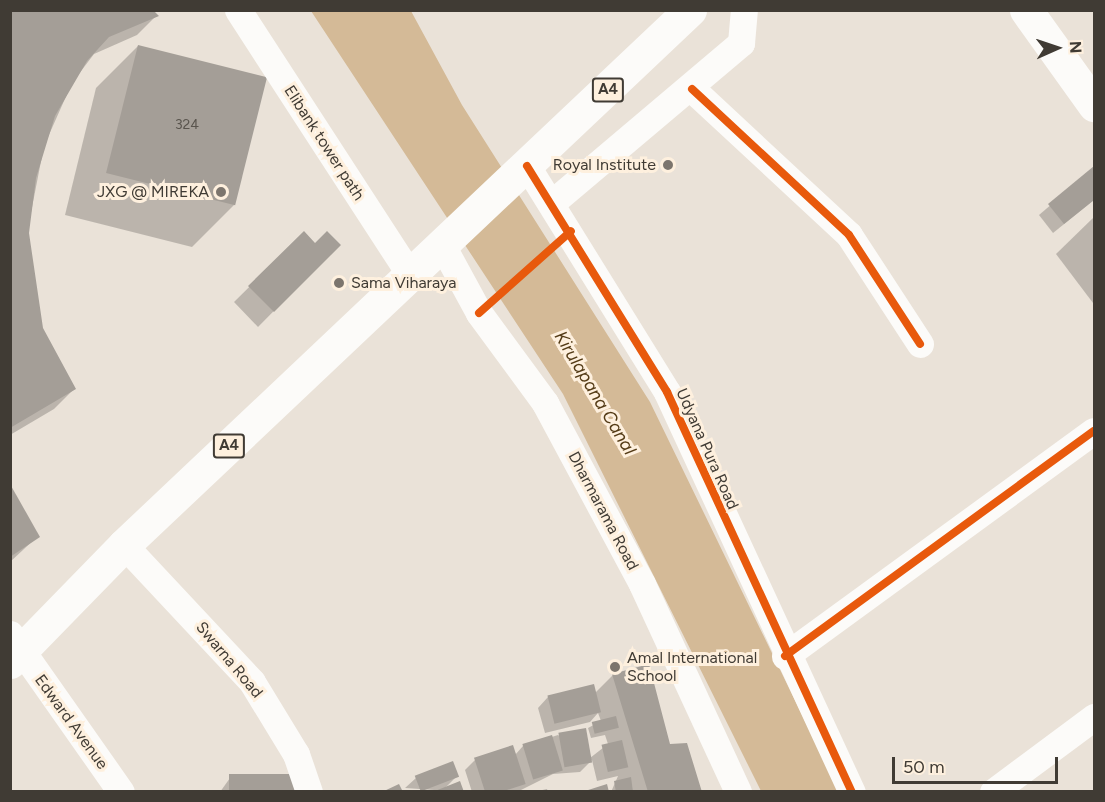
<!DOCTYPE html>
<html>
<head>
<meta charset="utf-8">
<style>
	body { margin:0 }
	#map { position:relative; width:1105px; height:802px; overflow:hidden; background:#eae2d8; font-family:Figtree,sans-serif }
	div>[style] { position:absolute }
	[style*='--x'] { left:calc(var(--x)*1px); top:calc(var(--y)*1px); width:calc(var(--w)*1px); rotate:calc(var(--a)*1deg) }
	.water>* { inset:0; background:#d4ba97 }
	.shadow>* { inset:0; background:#0003 }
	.building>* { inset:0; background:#a49e97; transform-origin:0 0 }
	.minor>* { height:27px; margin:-13.5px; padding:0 13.5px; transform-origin:13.5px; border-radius:13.5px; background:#fcfbf9 }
	.secondary>* { height:33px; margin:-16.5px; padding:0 16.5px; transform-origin:16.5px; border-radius:16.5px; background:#fcfbf9 }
	.trunk>* { height:33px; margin:-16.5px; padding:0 16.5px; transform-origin:16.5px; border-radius:16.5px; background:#fcfbf9 }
	.cycleway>* { height:8px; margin:-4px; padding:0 4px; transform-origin:4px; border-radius:4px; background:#e8590c }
	.dots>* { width:16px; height:16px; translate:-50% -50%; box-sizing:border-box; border:3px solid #fef0de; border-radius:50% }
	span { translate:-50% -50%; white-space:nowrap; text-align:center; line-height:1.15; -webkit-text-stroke:6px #fef0de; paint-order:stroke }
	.number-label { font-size:14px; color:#59544d }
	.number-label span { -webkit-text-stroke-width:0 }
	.shield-label span { padding:2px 4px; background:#fef0de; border:2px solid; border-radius:4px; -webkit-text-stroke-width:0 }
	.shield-label { font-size:15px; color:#403b34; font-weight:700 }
	.street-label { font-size:16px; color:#403b34 }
	.poi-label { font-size:16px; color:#403b34 }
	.right { translate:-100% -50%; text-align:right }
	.left { translate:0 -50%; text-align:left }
	.water-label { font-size:18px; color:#543b16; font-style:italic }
	.frame { position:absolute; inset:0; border:12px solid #403b34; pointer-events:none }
	.north { position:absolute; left:1027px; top:18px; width:60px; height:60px; -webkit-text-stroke:4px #fef0de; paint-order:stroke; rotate:87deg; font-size:16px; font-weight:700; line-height:24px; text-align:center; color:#403b34 }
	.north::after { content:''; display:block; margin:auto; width:21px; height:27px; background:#403b34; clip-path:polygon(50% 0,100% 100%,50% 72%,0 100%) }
	.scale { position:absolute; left:892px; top:757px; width:166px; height:27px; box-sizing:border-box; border:3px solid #403b34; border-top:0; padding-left:8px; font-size:18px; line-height:21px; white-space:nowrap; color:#403b34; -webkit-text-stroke:4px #fef0de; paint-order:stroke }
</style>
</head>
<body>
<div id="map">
	<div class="water">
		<i style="clip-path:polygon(311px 11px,411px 11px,462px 105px,650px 402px,839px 791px,761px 791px,563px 394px)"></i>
	</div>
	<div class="shadow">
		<i style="clip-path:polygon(10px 10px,156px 16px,137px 35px,94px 54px,72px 83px,44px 146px,27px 233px,42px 328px,74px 389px,54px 409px,10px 435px)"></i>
		<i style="clip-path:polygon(138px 46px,234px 205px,192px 247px,65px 215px,96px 88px)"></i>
		<i style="clip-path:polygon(1094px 168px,1094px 200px,1053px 233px,1039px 215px)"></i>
		<i style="clip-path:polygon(1094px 217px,1094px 302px,1093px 303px,1056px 254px)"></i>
		<i style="clip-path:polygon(304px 233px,315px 245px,339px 245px,258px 327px,234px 302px)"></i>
		<i style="clip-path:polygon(10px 487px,38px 536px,10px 562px)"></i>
		<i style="clip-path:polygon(613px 675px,700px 792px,611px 792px,618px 776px,597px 781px,592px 760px,580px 772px,553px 774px,517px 792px,472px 792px,465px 770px,475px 760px,515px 755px,523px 746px,558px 735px,590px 758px,608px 744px,605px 735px,591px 738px,588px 728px,601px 721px,598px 713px,590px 722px,545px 733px,538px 708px,548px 697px,593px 686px,595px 693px)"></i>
		<i style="clip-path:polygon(457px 776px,443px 790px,463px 792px,405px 788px,416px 778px)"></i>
		<i style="clip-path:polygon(230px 778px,297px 792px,220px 792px)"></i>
		<i style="clip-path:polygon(547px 789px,548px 792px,533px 792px)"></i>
	</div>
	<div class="building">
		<i style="clip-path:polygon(10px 10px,153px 10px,159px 16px,109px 37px,87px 61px,55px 116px,36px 178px,29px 233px,43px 328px,76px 389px,10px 428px)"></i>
		<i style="left:138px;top:45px;width:133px;height:132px;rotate:14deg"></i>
		<i style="clip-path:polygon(1094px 166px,1094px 200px,1064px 224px,1048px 204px)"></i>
		<i style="clip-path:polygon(304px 231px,315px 243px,327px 231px,341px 245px,274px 312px,248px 286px)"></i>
		<i style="clip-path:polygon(10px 484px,40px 537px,10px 557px)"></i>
		<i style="clip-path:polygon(649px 664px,670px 744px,687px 743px,702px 792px,648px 792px,612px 674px)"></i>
		<i style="left:594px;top:684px;width:29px;height:48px;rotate:76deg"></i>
		<i style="left:616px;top:716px;width:12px;height:25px;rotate:76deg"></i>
		<i style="left:586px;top:728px;width:35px;height:28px;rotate:80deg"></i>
		<i style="left:552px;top:735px;width:37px;height:31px;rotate:73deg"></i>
		<i style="left:622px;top:740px;width:28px;height:21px;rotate:77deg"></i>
		<i style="left:513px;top:745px;width:41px;height:41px;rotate:72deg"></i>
		<i style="left:453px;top:761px;width:17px;height:41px;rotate:69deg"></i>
		<i style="left:298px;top:774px;width:18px;height:69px;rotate:90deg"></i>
		<i style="clip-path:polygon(631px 777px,633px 792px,616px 792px,614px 781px)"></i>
		<i style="clip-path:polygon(460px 781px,464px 792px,435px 792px,435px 791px)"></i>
		<i style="clip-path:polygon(399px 784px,403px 792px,382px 792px)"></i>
		<i style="clip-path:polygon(607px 784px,609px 792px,585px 792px,585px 791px)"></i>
	</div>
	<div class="minor">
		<i style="--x:238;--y:10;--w:316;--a:57"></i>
		<i style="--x:692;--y:89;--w:214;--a:42.9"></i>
		<i style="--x:849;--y:235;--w:130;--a:56.9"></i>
		<i style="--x:527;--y:166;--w:266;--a:58.2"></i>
		<i style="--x:667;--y:392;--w:441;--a:65.2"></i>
		<i style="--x:554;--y:201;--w:245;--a:-40.2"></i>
		<i style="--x:741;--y:43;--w:33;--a:-85"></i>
		<i style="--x:442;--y:245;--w:77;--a:61.4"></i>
		<i style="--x:479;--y:313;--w:112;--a:53.7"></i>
		<i style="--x:545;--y:403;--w:205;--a:61.8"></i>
		<i style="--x:642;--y:584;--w:229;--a:65.2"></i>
		<i style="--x:124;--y:545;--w:187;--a:46.9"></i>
		<i style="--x:252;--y:682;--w:84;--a:58.6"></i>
		<i style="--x:296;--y:754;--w:40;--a:71.1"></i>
		<i style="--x:10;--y:634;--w:193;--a:54.9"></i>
		<i style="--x:785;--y:656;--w:382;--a:-36.1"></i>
		<i style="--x:993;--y:792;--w:126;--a:-36.6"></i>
	</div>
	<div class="secondary">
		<i style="--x:1026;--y:10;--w:117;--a:54.4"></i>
	</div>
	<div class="trunk">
		<i style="--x:10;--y:662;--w:163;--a:-45.7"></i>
		<i style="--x:124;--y:545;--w:779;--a:-43.39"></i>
	</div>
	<div class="cycleway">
		<i style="--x:692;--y:89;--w:214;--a:42.9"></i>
		<i style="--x:849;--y:235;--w:130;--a:56.9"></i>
		<i style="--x:527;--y:166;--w:266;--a:58.2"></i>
		<i style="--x:667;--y:392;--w:441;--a:65.2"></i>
		<i style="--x:479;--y:313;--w:123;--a:-41.7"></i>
		<i style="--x:785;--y:656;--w:382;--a:-36.1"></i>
	</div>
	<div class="dots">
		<i style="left:668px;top:165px;background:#7c756d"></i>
		<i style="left:221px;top:192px;background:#7c756d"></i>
		<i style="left:339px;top:283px;background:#7c756d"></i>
		<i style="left:615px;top:667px;background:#7c756d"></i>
	</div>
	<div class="number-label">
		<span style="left:187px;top:125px">324</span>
	</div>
	<div class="shield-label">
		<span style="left:608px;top:90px">A4</span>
		<span style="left:229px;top:446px">A4</span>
	</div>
	<div class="street-label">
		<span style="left:324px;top:143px;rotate:57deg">Elibank tower path</span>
		<span style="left:707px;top:449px;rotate:66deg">Udyana Pura Road</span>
		<span style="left:603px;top:511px;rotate:62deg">Dharmarama Road</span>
		<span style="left:229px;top:660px;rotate:50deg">Swarna Road</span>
		<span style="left:71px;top:722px;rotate:54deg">Edward Avenue</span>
	</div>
	<div class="poi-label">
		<span class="right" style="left:656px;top:165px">Royal Institute</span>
		<span class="right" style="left:209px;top:192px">JXG @ MIREKA</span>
		<span class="left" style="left:351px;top:283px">Sama Viharaya</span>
		<span class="left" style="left:627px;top:667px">Amal International<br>School</span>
	</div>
	<div class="water-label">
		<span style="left:595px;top:393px;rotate:59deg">Kirulapana Canal</span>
	</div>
	<div class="frame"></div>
	<div class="north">N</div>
	<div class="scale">50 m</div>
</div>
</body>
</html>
